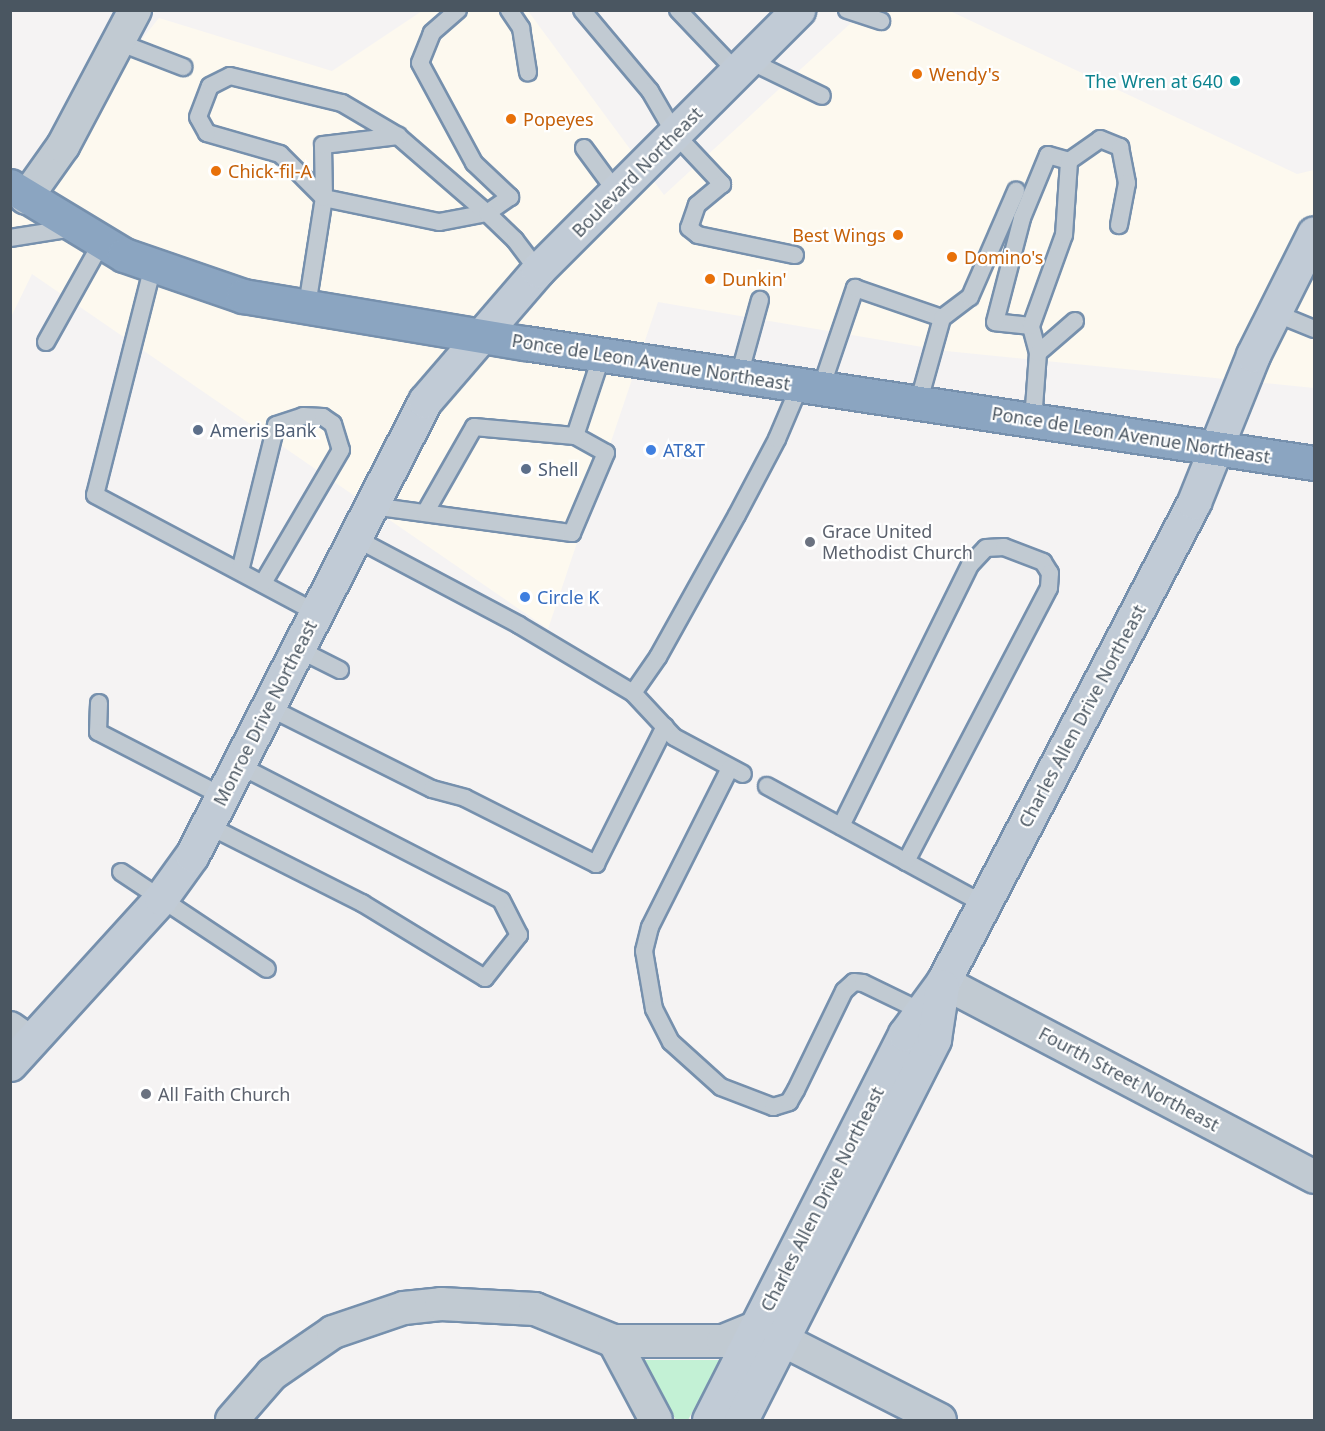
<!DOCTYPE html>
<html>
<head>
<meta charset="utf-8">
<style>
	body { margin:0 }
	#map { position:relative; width:1325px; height:1431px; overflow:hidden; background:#f5f3f3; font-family:"Noto Sans",sans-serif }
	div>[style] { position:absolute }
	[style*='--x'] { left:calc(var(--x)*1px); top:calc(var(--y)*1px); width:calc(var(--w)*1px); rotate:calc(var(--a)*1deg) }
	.commercial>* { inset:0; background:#fdf9ef }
	.green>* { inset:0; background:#c3f1d5 }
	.roads { filter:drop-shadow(2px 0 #7690ad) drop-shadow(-2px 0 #7690ad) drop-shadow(0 2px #7690ad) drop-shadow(0 -2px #7690ad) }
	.lane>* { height:16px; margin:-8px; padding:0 8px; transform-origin:8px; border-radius:8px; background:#c1cad2 }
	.street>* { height:32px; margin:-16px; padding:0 16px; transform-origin:16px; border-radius:16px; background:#c1cad2 }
	.secondary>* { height:33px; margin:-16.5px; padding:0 16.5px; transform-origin:16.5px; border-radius:16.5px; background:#c1cbd6 }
	.highway>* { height:33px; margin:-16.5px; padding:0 16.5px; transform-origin:16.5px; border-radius:16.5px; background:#8ba5c1 }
	.dots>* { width:16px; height:16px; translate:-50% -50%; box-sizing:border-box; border:3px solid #fff; border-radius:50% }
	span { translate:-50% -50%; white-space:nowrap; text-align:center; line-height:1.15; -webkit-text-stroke:4.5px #fff; paint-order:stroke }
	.food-label { font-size:18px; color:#c56008 }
	.left { translate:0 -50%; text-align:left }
	.right { translate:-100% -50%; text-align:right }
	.culture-label { font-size:18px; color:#0d838f }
	.street-label { font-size:18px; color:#4a5661 }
	.service-label { font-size:18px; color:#4e5e75 }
	.shop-label { font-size:18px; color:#366cbe }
	.worship-label { font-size:18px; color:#5b616d }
	.frame { position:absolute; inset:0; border:12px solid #4a5661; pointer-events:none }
</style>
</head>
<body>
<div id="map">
	<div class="commercial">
		<i style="clip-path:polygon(422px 11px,528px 11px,664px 195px,864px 11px,950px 11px,1297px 174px,1314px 170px,1314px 388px,946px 351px,658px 302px,548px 629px,32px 274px,11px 317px,11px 200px,159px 18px,332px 71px)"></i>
	</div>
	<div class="green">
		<i style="clip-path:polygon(642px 1360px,721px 1360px,688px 1420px,676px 1420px)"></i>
	</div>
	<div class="roads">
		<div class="lane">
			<i style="--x:458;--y:10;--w:35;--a:139"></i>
			<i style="--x:432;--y:33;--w:32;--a:112"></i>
			<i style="--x:420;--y:63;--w:114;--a:61.6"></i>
			<i style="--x:474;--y:163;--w:50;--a:43.4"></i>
			<i style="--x:510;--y:197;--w:28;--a:145"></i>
			<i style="--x:487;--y:213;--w:49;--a:169.4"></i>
			<i style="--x:439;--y:222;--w:117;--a:-168.2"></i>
			<i style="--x:324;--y:198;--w:62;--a:-135"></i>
			<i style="--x:280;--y:154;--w:76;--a:-164"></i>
			<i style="--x:207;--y:133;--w:18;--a:-119"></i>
			<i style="--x:198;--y:117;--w:33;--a:-69"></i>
			<i style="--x:210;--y:86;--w:22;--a:-27"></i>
			<i style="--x:230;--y:76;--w:115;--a:13.6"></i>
			<i style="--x:342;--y:103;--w:65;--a:30.5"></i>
			<i style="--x:398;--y:136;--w:118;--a:40.9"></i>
			<i style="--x:487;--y:213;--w:39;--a:44"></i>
			<i style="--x:515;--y:240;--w:38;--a:53"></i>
			<i style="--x:509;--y:10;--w:22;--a:56"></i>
			<i style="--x:521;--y:28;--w:45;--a:81"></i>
			<i style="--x:582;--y:10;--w:106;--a:50"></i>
			<i style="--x:650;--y:91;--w:50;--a:59.8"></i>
			<i style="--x:675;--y:134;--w:69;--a:46.8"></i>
			<i style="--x:722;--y:184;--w:33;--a:140"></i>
			<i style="--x:697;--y:205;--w:24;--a:109"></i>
			<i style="--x:689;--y:228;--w:11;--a:38"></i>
			<i style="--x:698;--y:235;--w:99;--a:11.7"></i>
			<i style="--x:678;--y:10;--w:86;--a:46.4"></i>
			<i style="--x:847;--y:10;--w:36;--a:18"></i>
			<i style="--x:118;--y:42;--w:70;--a:21"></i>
			<i style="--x:748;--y:60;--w:82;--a:25.9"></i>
			<i style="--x:584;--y:148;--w:56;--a:53.7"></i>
			<i style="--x:10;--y:238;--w:65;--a:-8.9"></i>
			<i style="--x:153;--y:266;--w:236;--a:104.2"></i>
			<i style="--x:95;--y:495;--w:251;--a:28"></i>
			<i style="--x:307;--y:306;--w:109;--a:-81.1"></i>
			<i style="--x:324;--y:198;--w:53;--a:-91.1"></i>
			<i style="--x:323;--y:145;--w:76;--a:-6.8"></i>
			<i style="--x:1275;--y:313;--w:42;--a:22.3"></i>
			<i style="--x:1031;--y:326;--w:36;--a:-174"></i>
			<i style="--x:995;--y:322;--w:107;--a:-75.4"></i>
			<i style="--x:1022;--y:218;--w:68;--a:-67.6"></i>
			<i style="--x:1048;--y:155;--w:22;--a:16"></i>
			<i style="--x:46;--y:342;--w:115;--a:-60.8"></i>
			<i style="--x:1038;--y:353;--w:28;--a:-105"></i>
			<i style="--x:1031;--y:326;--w:97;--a:-70.1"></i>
			<i style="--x:1064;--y:235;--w:74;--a:-86.1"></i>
			<i style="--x:1069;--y:161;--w:38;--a:-35"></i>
			<i style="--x:1100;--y:139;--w:22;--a:22"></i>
			<i style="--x:1120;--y:147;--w:37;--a:79"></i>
			<i style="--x:1127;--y:183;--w:43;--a:100.8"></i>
			<i style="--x:739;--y:376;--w:79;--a:-74.6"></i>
			<i style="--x:821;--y:388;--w:106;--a:-71.2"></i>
			<i style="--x:855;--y:288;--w:92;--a:19"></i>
			<i style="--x:918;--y:404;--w:89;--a:-74.4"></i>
			<i style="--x:942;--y:318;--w:35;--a:-37"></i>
			<i style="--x:970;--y:297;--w:116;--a:-66.5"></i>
			<i style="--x:1033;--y:421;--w:68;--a:-85.8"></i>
			<i style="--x:1038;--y:353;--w:49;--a:-40.9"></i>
			<i style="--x:372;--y:506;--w:202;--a:7.7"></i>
			<i style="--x:572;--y:533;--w:87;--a:-67"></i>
			<i style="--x:606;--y:453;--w:35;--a:-151"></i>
			<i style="--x:575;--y:436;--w:85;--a:-71.6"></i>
			<i style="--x:425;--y:513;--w:99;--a:-60.3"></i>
			<i style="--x:474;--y:427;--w:101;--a:5.1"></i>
			<i style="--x:355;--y:538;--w:186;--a:27.9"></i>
			<i style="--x:519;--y:625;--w:133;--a:30.8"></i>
			<i style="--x:633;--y:693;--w:60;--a:47"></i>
			<i style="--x:674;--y:737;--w:78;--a:28.2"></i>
			<i style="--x:240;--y:571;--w:150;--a:-76.1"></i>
			<i style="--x:276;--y:425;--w:28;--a:-18"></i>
			<i style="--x:303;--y:416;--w:20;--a:3"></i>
			<i style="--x:323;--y:417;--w:12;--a:35"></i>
			<i style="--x:333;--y:424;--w:27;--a:73"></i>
			<i style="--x:341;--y:450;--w:154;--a:120.4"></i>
			<i style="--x:298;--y:649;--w:47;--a:26.6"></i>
			<i style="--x:633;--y:693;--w:44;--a:-55.2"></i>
			<i style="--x:658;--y:657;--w:162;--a:-60.9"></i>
			<i style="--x:737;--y:515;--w:86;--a:-62.2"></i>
			<i style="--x:777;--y:439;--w:59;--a:-66.9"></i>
			<i style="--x:99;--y:703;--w:29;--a:92"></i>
			<i style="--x:98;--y:732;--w:140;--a:27.3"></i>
			<i style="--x:268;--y:707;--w:183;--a:26.6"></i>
			<i style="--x:432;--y:789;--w:34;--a:15"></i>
			<i style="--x:465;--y:798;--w:147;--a:26.7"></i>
			<i style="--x:596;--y:864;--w:154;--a:-63.4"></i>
			<i style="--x:730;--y:768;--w:178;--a:116.7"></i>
			<i style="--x:650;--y:927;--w:25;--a:104"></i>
			<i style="--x:644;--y:951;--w:59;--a:80.2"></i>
			<i style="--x:654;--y:1009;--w:37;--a:63"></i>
			<i style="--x:671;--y:1042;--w:67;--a:42"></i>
			<i style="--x:721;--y:1087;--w:56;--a:21"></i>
			<i style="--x:773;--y:1107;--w:17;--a:-17"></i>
			<i style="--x:789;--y:1102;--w:14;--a:-60"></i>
			<i style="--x:796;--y:1090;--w:110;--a:-64.1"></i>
			<i style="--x:844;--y:991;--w:13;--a:-42"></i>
			<i style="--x:854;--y:982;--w:9;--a:6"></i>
			<i style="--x:863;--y:983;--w:64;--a:25.8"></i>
			<i style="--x:767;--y:786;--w:246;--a:28.6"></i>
			<i style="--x:207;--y:825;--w:174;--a:26.7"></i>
			<i style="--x:362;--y:903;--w:144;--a:31.4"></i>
			<i style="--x:485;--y:978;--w:55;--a:-51.7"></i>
			<i style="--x:519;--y:935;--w:39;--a:-117"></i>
			<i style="--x:501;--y:900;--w:296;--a:-152.8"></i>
			<i style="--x:841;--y:826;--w:291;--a:-63.7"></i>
			<i style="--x:970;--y:565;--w:23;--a:-47"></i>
			<i style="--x:986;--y:548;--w:18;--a:-3"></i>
			<i style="--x:1004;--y:547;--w:42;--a:21"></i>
			<i style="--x:1043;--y:562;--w:13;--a:58"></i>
			<i style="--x:1050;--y:573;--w:15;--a:94"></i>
			<i style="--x:1049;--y:588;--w:309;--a:117.6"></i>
			<i style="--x:121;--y:872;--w:175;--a:33.6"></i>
		</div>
		<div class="street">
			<i style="--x:26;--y:198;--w:64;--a:-54.6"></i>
			<i style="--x:63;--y:146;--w:154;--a:-62.1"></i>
			<i style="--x:943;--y:982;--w:419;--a:27.7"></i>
			<i style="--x:10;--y:1028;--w:24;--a:35"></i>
			<i style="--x:614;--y:1341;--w:89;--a:62"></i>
			<i style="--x:232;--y:1420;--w:61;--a:-49"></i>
			<i style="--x:272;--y:1374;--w:74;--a:-34.5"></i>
			<i style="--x:333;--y:1332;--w:75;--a:-18.7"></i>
			<i style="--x:404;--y:1308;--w:37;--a:-6"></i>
			<i style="--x:441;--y:1304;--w:94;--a:3"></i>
			<i style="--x:535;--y:1309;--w:85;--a:22.1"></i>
			<i style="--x:614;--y:1341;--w:109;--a:0"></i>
			<i style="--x:723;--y:1341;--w:37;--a:-22"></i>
			<i style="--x:757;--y:1327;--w:205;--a:26.9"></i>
		</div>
		<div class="secondary">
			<i style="--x:10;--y:1064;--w:224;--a:-47.7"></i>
			<i style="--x:161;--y:898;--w:53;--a:-54.2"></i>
			<i style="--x:192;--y:855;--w:510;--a:-62.83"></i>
			<i style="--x:425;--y:401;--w:173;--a:-49.2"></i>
			<i style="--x:538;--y:270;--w:368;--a:-45"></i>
			<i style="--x:709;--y:1420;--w:433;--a:-63.1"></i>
			<i style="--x:905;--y:1034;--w:64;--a:-53.8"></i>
			<i style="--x:943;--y:982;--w:542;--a:-62.39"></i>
			<i style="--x:1194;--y:502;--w:158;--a:-68.1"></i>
			<i style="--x:1253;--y:355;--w:136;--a:-63.4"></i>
			<i style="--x:741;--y:1420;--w:427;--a:-63.1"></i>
			<i style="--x:934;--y:1039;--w:53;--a:-81.3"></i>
		</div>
		<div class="highway">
			<i style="--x:10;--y:186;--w:133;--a:31.2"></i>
			<i style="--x:124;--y:255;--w:126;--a:19"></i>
			<i style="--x:243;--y:296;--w:286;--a:9.5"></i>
			<i style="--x:525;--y:343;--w:798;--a:8.65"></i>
		</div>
	</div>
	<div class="dots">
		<i style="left:917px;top:74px;background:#e8710a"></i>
		<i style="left:1235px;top:81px;background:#0f9aa8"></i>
		<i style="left:511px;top:119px;background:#e8710a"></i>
		<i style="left:216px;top:171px;background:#e8710a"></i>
		<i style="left:898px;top:235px;background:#e8710a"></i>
		<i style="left:952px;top:257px;background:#e8710a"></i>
		<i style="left:710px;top:279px;background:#e8710a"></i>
		<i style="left:198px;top:430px;background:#5c6f8a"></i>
		<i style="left:651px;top:450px;background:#3f7fe0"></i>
		<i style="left:526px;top:469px;background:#5c6f8a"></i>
		<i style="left:810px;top:542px;background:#6b7280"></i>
		<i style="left:525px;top:597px;background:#3f7fe0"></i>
		<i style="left:146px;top:1094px;background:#6b7280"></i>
	</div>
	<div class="food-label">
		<span class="left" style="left:929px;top:74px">Wendy's</span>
		<span class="left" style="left:523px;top:119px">Popeyes</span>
		<span class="left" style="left:228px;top:171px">Chick-fil-A</span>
		<span class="right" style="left:886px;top:235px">Best Wings</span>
		<span class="left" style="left:964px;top:257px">Domino's</span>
		<span class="left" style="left:722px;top:279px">Dunkin'</span>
	</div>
	<div class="culture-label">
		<span class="right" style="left:1223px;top:81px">The Wren at 640</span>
	</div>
	<div class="street-label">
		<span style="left:637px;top:172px;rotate:-45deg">Boulevard Northeast</span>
		<span style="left:651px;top:362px;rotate:9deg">Ponce de Leon Avenue Northeast</span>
		<span style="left:1131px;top:435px;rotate:9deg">Ponce de Leon Avenue Northeast</span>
		<span style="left:265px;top:713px;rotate:-63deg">Monroe Drive Northeast</span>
		<span style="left:1082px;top:716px;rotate:-62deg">Charles Allen Drive Northeast</span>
		<span style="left:1129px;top:1079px;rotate:28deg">Fourth Street Northeast</span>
		<span style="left:822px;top:1199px;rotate:-63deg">Charles Allen Drive Northeast</span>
	</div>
	<div class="service-label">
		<span class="left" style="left:210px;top:430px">Ameris Bank</span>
		<span class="left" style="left:538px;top:469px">Shell</span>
	</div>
	<div class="shop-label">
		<span class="left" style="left:663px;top:450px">AT&amp;T</span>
		<span class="left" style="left:537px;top:597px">Circle K</span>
	</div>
	<div class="worship-label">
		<span class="left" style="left:822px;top:542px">Grace United<br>Methodist Church</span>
		<span class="left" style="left:158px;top:1094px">All Faith Church</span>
	</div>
	<div class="frame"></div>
</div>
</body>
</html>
